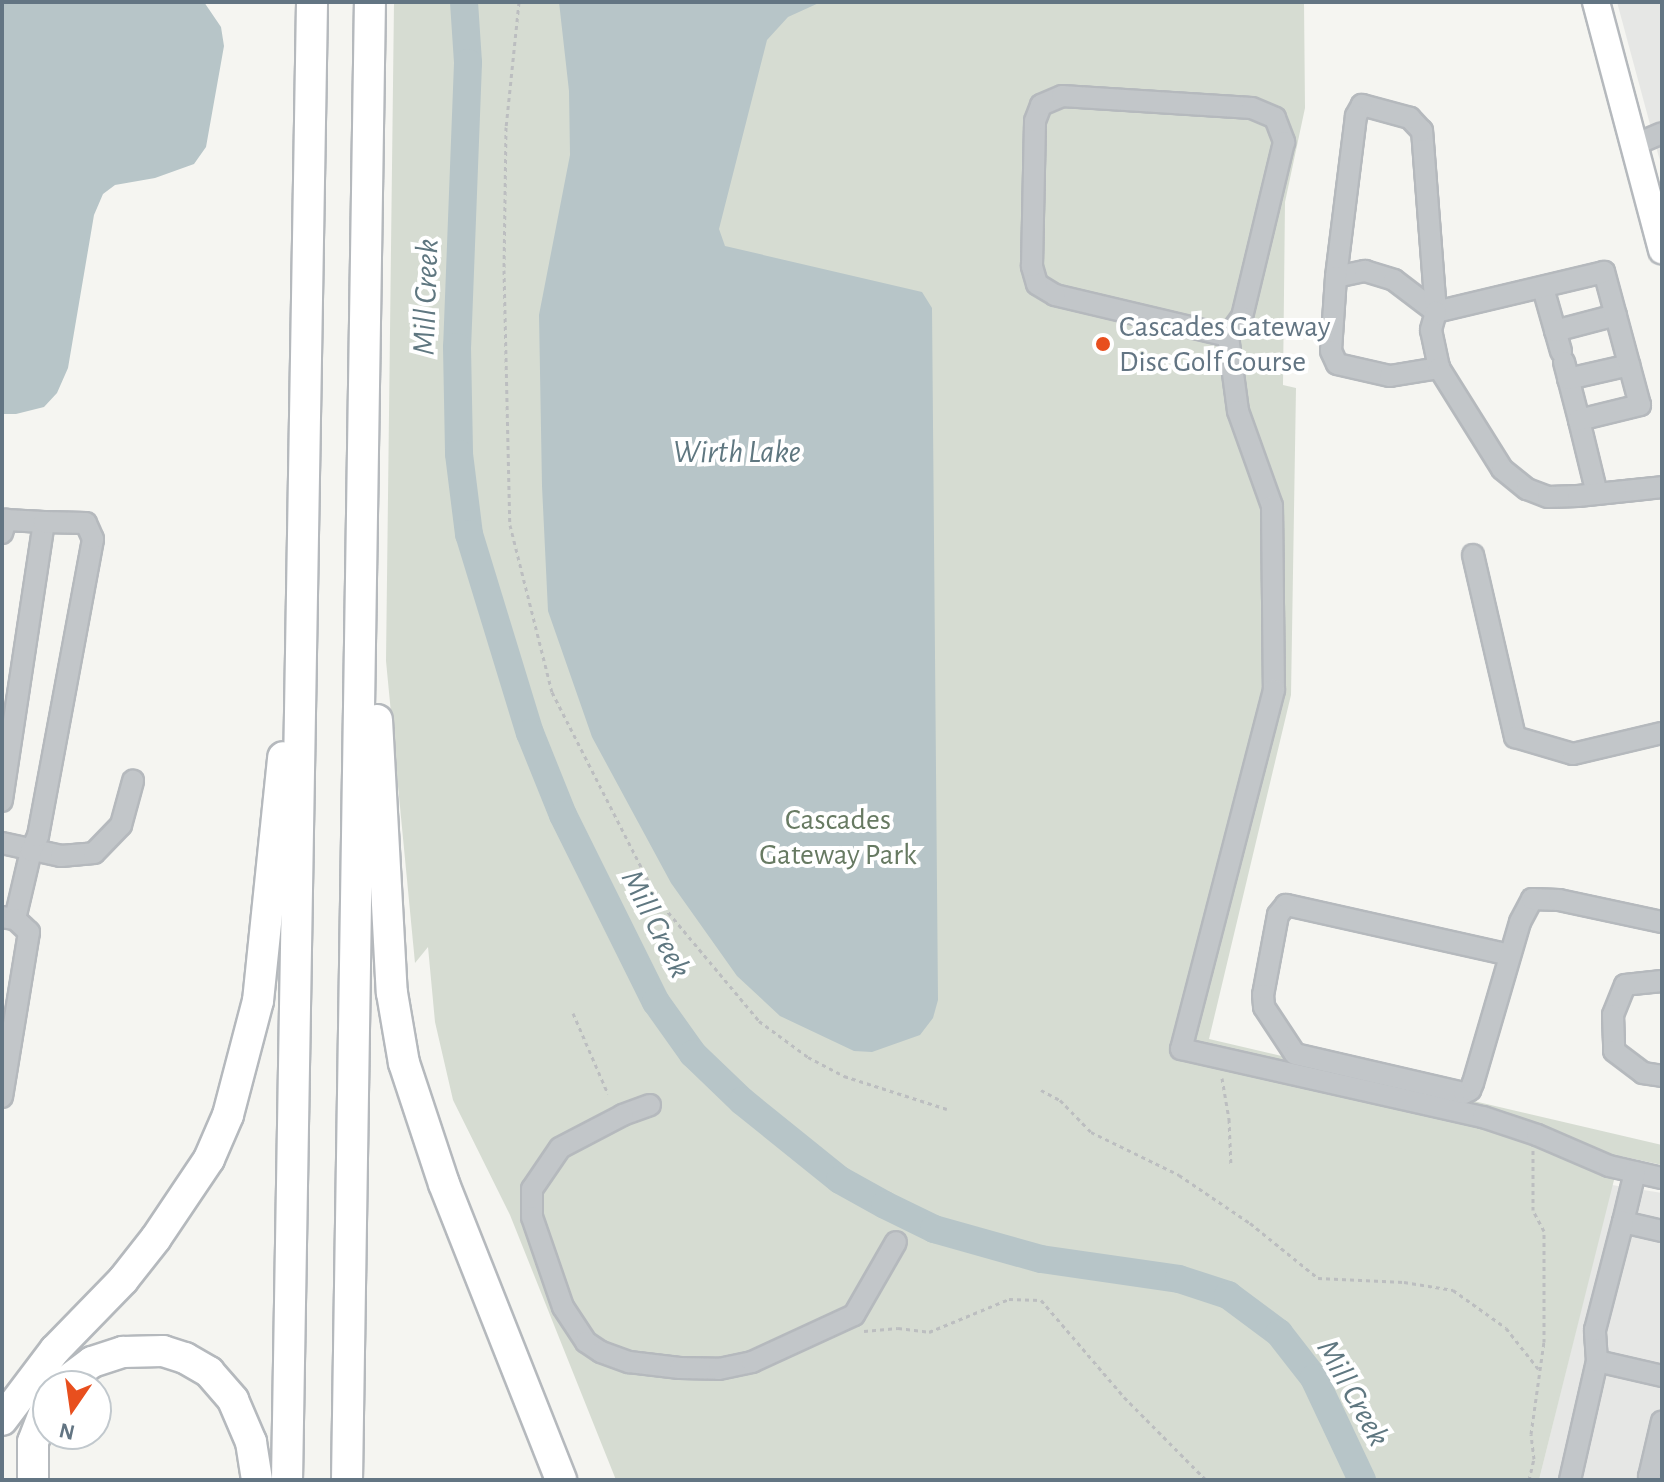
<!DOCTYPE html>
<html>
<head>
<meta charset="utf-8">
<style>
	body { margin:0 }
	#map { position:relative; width:1664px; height:1482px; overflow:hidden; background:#f5f5f1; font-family:"Alegreya Sans",sans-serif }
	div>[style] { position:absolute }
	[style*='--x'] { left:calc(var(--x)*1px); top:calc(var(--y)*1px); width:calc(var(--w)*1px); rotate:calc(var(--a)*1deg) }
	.built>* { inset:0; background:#e6e7e5 }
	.green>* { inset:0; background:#d6dcd2 }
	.water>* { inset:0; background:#b7c5c8 }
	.river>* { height:28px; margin:-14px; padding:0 14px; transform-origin:14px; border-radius:14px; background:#b7c5c8 }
	.path>* { height:3px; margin-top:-1.5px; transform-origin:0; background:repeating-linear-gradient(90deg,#bcbec0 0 4px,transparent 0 8px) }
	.roads { filter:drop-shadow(2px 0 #b5b9bd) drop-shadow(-2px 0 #b5b9bd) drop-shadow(0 2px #b5b9bd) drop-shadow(0 -2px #b5b9bd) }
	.minor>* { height:20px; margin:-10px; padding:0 10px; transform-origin:10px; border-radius:10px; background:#c2c6c9 }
	.major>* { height:26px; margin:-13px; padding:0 13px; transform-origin:13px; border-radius:13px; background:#fff }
	.highway>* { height:30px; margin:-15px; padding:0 15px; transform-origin:15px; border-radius:15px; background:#fff }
	.dots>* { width:22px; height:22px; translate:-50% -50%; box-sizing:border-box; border:4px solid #fff; border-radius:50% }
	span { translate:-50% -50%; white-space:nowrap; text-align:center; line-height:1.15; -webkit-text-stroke:8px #fff; paint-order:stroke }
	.poi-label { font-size:30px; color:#637583 }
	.left { translate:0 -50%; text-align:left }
	.park-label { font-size:30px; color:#677a62 }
	.water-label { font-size:32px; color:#5f7780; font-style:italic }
	.frame { position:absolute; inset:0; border:4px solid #637583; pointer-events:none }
	.north { position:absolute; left:32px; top:1370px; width:80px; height:80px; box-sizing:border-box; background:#fff; border:2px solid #c1c8cd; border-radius:50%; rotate:193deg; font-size:22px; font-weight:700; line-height:32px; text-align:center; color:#637583 }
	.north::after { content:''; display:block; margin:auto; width:28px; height:36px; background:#e84f1e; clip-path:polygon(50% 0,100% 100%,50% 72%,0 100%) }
</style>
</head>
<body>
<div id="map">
	<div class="built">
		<i style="clip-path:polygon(1617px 2px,1662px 2px,1662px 166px,1658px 154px)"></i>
		<i style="clip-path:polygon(1612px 1185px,1662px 1193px,1662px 1480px,1539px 1480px)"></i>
	</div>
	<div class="green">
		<i style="clip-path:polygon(394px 2px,1304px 2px,1305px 108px,1285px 202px,1283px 385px,1296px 388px,1291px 695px,1209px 1039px,1662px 1145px,1662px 1165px,1620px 1156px,1539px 1480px,616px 1480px,510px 1215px,453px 1100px,435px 1022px,428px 947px,415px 963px,386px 661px)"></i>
	</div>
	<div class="water">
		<i style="clip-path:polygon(2px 2px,204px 2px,221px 27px,224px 46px,206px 147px,194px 164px,155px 178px,115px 185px,103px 194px,94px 215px,68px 368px,57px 393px,44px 407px,16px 414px,2px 414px)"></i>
		<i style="clip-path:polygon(559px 2px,821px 2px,788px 17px,767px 40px,719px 229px,725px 246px,922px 292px,932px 308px,938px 1000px,933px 1018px,920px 1035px,872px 1052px,854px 1051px,780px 1016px,737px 976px,671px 883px,592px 737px,548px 611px,542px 486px,539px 315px,570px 155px,569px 91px)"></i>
	</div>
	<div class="river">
		<i style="--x:464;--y:2;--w:61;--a:86.2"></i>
		<i style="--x:468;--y:63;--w:284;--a:92.2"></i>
		<i style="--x:457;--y:347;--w:107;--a:88.9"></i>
		<i style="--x:459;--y:454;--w:81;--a:82.9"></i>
		<i style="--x:469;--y:534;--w:208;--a:73"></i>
		<i style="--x:530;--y:733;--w:88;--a:68.1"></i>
		<i style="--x:563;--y:815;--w:209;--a:63.6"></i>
		<i style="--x:656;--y:1002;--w:64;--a:54.6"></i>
		<i style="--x:693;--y:1054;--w:68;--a:43.8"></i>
		<i style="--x:742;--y:1101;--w:126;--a:38.9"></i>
		<i style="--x:840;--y:1180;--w:51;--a:29.1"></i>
		<i style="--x:885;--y:1205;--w:55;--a:26.1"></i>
		<i style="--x:934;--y:1229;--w:111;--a:15.7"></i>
		<i style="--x:1041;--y:1259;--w:139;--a:8.2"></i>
		<i style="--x:1179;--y:1279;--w:52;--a:18.1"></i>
		<i style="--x:1228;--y:1295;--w:64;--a:36.7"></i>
		<i style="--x:1279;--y:1333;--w:57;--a:52.1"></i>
		<i style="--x:1314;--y:1378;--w:113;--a:64.8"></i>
	</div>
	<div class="path">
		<i style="--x:519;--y:2;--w:126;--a:95.9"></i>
		<i style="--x:506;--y:127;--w:143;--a:90.8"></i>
		<i style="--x:504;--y:270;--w:255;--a:88.7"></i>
		<i style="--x:510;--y:525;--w:172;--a:75.9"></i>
		<i style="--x:552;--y:692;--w:233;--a:63"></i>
		<i style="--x:658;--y:900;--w:158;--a:50.1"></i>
		<i style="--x:759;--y:1021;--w:61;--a:36.3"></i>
		<i style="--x:808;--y:1057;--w:41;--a:27.8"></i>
		<i style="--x:844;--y:1076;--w:108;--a:17.8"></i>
		<i style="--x:573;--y:1013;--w:88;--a:66.6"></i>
		<i style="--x:1222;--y:1078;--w:42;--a:80.3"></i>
		<i style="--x:1229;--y:1119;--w:47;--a:87.6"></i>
		<i style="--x:1041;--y:1090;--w:21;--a:28"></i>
		<i style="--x:1060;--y:1100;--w:45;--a:45.9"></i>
		<i style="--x:1091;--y:1132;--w:98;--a:26"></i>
		<i style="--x:1179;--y:1175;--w:86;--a:34.1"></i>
		<i style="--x:1250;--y:1223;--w:87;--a:39"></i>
		<i style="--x:1318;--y:1278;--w:86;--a:2.7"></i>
		<i style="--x:1404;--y:1282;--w:50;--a:9.3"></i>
		<i style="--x:1453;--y:1290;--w:65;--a:35.6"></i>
		<i style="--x:1506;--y:1328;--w:55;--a:51.7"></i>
		<i style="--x:864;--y:1331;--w:34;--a:-5"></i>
		<i style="--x:898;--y:1328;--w:31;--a:7"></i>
		<i style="--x:929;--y:1332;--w:87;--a:-22.4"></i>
		<i style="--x:1009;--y:1299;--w:32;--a:2"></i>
		<i style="--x:1041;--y:1300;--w:128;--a:49.4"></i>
		<i style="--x:1124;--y:1397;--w:117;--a:45.3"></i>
		<i style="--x:1529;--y:1480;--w:22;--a:-77"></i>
		<i style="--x:1534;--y:1459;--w:25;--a:-97"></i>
		<i style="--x:1531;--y:1434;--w:93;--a:-82"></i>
		<i style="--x:1544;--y:1342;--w:111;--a:-90"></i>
		<i style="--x:1544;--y:1231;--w:24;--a:-118"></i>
		<i style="--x:1533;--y:1210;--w:60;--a:-90"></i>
	</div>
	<div class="roads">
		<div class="minor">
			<i style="--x:1634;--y:145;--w:30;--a:-23"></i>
			<i style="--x:1336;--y:277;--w:30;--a:-12"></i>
			<i style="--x:1365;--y:271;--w:30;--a:17"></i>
			<i style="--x:1394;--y:280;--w:53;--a:37.3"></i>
			<i style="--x:1543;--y:288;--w:66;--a:74.1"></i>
			<i style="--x:1436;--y:312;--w:182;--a:-94.4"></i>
			<i style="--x:1422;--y:131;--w:18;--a:-133"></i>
			<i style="--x:1410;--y:118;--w:50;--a:-164.8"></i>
			<i style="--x:1362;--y:105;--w:13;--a:119"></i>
			<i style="--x:1356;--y:116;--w:162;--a:97.1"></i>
			<i style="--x:1336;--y:277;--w:74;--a:93.9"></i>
			<i style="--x:1331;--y:351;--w:14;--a:65"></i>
			<i style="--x:1337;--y:364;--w:54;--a:12.8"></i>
			<i style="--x:1390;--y:376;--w:50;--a:-9.3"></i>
			<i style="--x:1555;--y:331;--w:63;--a:-14.7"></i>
			<i style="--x:1228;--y:336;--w:178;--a:-166.7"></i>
			<i style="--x:1055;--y:295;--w:21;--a:-149"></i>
			<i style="--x:1037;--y:284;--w:19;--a:-106"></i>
			<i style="--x:1032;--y:266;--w:145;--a:-88.8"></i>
			<i style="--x:1035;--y:121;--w:17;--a:-69"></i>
			<i style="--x:1041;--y:105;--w:23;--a:-23"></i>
			<i style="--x:1062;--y:96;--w:190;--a:3.6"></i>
			<i style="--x:1252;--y:108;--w:25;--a:23"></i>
			<i style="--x:1275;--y:118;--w:26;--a:69"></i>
			<i style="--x:1284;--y:142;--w:180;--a:103.5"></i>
			<i style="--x:1242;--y:317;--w:24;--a:126"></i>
			<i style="--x:1228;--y:336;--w:76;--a:82.4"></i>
			<i style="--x:1238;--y:411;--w:101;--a:70.3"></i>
			<i style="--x:1272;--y:506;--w:184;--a:89.4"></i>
			<i style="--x:1274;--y:690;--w:371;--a:104.5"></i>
			<i style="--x:1181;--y:1049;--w:310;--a:12.7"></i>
			<i style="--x:1483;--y:1117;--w:57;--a:18.4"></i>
			<i style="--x:1537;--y:1135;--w:78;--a:23.3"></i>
			<i style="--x:1609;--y:1166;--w:54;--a:12.8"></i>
			<i style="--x:1564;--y:362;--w:60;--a:75.5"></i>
			<i style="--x:1568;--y:379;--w:63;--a:-12.9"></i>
			<i style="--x:1597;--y:494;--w:76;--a:-103.7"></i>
			<i style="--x:1579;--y:420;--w:63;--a:-13.8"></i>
			<i style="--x:1640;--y:405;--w:138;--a:-105.1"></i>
			<i style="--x:1604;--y:272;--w:173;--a:166.6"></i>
			<i style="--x:1436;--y:312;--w:19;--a:106"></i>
			<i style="--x:1431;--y:330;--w:39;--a:78"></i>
			<i style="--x:1439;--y:368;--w:119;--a:58"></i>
			<i style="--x:1502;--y:469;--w:32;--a:39"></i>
			<i style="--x:1527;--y:489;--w:22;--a:21"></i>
			<i style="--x:1548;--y:497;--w:30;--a:-2"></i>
			<i style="--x:1578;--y:496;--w:57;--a:-6"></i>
			<i style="--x:1635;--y:490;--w:27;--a:-6"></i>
			<i style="--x:2;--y:533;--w:14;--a:-73"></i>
			<i style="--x:6;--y:520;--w:38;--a:3"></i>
			<i style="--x:44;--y:522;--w:282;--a:98.6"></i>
			<i style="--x:1473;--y:555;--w:187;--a:77"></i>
			<i style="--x:1515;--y:737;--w:60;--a:16.3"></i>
			<i style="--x:1573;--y:754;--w:91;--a:-13.3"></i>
			<i style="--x:2;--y:843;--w:60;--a:12.4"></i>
			<i style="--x:61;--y:856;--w:33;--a:-5"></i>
			<i style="--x:94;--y:853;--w:39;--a:-46"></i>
			<i style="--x:121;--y:825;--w:46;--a:-74.7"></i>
			<i style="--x:2;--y:917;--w:13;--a:9"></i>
			<i style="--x:15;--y:919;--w:70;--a:-76.8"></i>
			<i style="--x:31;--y:851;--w:17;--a:-65"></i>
			<i style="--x:38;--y:836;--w:302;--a:-79.5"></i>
			<i style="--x:93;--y:539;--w:17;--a:-114"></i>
			<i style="--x:86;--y:523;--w:42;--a:-178.6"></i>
			<i style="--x:1510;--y:955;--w:230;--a:-167.4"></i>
			<i style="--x:1286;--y:905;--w:13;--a:129"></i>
			<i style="--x:1278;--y:915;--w:81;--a:100.6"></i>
			<i style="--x:1263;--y:995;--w:12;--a:85"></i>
			<i style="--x:1264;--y:1007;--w:56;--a:56.6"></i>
			<i style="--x:1295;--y:1054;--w:173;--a:13"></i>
			<i style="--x:1464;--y:1093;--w:7;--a:-27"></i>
			<i style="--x:1470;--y:1090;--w:8;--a:-67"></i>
			<i style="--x:1473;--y:1083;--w:168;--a:-73.7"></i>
			<i style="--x:1520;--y:922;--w:26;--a:-62"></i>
			<i style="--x:1532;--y:899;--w:27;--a:2"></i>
			<i style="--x:1559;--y:900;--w:105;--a:12.1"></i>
			<i style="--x:1662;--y:981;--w:37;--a:174"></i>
			<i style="--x:1625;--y:985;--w:32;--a:112"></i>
			<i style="--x:1613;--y:1015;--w:36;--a:88"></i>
			<i style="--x:1614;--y:1051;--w:36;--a:37"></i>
			<i style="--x:1643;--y:1073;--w:19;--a:9"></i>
			<i style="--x:2;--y:1097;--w:167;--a:-80.7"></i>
			<i style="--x:29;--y:932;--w:19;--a:-137"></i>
			<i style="--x:650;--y:1105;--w:29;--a:160"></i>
			<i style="--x:623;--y:1115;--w:71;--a:152.4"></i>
			<i style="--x:560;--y:1148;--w:50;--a:124.3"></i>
			<i style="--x:532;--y:1189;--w:28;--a:90"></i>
			<i style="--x:532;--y:1217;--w:95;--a:71"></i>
			<i style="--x:563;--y:1307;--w:42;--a:56.7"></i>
			<i style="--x:586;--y:1342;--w:18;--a:34"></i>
			<i style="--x:601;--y:1352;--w:30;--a:20"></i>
			<i style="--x:629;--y:1362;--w:51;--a:6.7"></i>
			<i style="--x:680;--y:1368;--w:39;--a:1"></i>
			<i style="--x:719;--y:1369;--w:34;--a:-12"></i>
			<i style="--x:752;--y:1362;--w:112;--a:-24.7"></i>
			<i style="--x:854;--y:1315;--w:84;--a:-60.1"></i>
			<i style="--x:1635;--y:1172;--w:51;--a:103.5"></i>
			<i style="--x:1623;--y:1222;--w:40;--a:13"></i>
			<i style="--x:1597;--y:1361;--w:67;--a:13"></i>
			<i style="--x:1570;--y:1480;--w:122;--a:-77.2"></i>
			<i style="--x:1597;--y:1361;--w:31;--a:-94"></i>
			<i style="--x:1595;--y:1330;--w:112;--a:-75.5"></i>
			<i style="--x:1651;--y:1480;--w:4;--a:-124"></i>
			<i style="--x:1649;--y:1477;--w:57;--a:-76.9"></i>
		</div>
		<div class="major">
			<i style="--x:1596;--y:2;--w:257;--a:75.1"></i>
		</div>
		<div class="highway">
			<i style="--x:377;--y:720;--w:273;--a:86.9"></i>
			<i style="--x:392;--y:993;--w:71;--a:80.3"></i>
			<i style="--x:404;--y:1063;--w:127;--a:71.7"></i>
			<i style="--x:444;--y:1184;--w:318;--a:68.4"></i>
			<i style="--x:60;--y:1386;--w:40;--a:-37"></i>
			<i style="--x:92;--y:1362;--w:33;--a:-18"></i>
			<i style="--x:123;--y:1352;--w:40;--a:-1.4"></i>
			<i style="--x:163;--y:1351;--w:23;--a:18"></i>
			<i style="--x:185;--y:1358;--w:28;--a:30"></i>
			<i style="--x:209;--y:1372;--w:37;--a:49"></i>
			<i style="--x:233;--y:1400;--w:46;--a:66.8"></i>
			<i style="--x:251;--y:1442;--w:38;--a:81"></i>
			<i style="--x:2;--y:1420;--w:88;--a:-52.9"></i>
			<i style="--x:55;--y:1350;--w:98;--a:-45.8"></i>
			<i style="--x:123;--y:1280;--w:53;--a:-51.8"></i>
			<i style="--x:156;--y:1238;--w:95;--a:-56.1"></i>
			<i style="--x:209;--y:1159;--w:48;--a:-66.6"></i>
			<i style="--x:228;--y:1115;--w:118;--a:-75.3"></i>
			<i style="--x:258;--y:1001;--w:245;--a:-84.1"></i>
			<i style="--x:33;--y:1480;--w:38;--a:-90"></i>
			<i style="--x:33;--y:1442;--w:42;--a:-69"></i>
			<i style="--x:287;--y:1480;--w:1478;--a:-89.03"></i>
			<i style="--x:347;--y:1480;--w:1478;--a:-89.11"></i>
		</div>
	</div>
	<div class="dots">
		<i style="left:1103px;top:344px;background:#e84f1e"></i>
	</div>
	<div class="poi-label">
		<span class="left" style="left:1119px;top:344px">Cascades Gateway<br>Disc Golf Course</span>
	</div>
	<div class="park-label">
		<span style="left:838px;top:837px">Cascades<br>Gateway Park</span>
	</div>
	<div class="water-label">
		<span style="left:426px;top:297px;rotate:-88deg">Mill Creek</span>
		<span style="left:737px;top:452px">Wirth Lake</span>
		<span style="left:656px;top:924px;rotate:63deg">Mill Creek</span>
		<span style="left:1353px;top:1393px;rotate:61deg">Mill Creek</span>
	</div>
	<div class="frame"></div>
	<div class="north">N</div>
</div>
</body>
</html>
